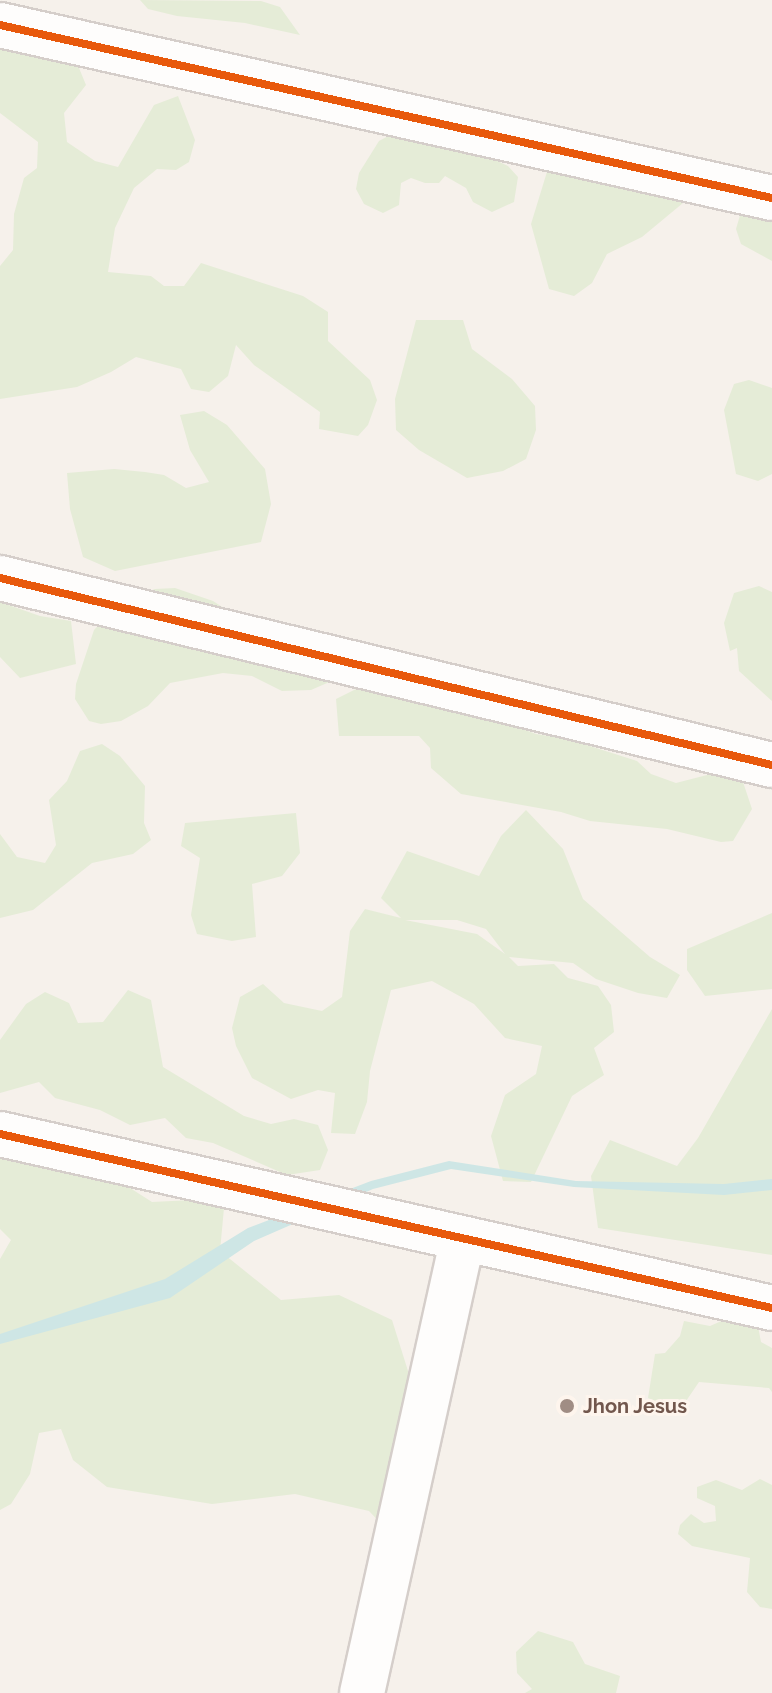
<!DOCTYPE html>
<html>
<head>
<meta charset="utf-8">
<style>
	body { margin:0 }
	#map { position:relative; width:772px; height:1693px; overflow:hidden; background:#f6f1eb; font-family:Raleway,sans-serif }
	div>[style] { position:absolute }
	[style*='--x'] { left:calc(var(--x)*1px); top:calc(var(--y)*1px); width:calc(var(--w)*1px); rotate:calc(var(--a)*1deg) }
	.green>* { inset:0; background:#e5ecd7 }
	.water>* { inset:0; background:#cee6e5 }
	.roads { filter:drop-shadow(2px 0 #d5ceca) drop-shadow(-2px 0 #d5ceca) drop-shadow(0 2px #d5ceca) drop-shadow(0 -2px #d5ceca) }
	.street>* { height:44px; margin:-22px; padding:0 22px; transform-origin:22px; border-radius:22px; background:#fefdfc }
	.cycleway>* { height:8px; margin:-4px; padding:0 4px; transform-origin:4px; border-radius:4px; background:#e8590c }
	.dots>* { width:22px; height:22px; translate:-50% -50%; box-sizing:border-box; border:4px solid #fef5ed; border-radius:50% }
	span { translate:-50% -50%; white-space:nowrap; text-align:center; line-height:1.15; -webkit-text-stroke:6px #fef5ed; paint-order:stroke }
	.poi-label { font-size:20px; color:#72574d; font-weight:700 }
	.left { translate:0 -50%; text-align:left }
</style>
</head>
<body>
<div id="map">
	<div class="green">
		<i style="clip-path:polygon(140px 0,261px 1px,280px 7px,300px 35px,245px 23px,177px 16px,148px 9px)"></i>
		<i style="clip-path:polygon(0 1px,35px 8px,79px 68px,86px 85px,64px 113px,67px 142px,95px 161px,118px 167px,154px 105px,178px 96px,195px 140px,189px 162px,176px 170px,157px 169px,134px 188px,115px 228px,108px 272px,151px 276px,164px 286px,184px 286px,201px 263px,303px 296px,328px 312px,328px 341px,370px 380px,377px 400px,368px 425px,358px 436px,319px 429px,320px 412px,254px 365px,236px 345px,228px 376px,209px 392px,191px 389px,181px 369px,136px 357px,111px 372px,77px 387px,0 399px,0 266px,13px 250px,14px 214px,24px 178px,37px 168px,38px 142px,0 113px)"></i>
		<i style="clip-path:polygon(394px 133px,461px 144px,508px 166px,518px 177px,514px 202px,492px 212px,473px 202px,466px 188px,445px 176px,439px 183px,425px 183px,411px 178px,401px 183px,399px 205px,383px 213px,364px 204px,356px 189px,359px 173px,379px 141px)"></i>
		<i style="clip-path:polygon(550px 162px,676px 195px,683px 203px,642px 237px,607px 254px,592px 283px,574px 296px,549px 289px,531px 224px)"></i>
		<i style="clip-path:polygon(772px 209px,772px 261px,741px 244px,736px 229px,741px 212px)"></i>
		<i style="clip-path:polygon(416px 320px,463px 320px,472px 349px,512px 379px,535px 406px,536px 430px,526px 459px,503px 471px,467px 478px,419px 450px,396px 430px,395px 399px)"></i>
		<i style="clip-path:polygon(749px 380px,772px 388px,772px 474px,758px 481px,736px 474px,724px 410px,734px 384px)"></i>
		<i style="clip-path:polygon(204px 411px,227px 425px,265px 469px,271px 504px,261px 542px,115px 571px,83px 557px,70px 509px,67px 473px,114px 469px,145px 472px,164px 475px,186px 488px,209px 482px,190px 450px,180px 415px)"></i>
		<i style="clip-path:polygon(759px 586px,772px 592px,772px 701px,739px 671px,737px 648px,730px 651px,724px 623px,734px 593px)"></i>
		<i style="clip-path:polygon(175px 588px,213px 601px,334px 680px,311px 690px,282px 691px,252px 676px,223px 673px,170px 683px,148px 706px,121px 721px,101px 724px,89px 721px,75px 699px,76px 684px,94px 630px,115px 607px,129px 599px,155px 589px)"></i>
		<i style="clip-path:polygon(0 602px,40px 616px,71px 621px,76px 664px,20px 678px,0 657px)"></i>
		<i style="clip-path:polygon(366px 684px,484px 715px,536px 734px,568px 739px,637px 761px,651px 774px,676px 783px,738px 767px,752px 809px,733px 841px,721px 842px,667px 829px,590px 821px,561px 812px,461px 794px,431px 768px,430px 748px,419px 736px,339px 736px,336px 699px)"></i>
		<i style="clip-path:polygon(102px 744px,120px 756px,145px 786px,144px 823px,151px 840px,133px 854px,92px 863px,33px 910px,0 918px,0 834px,17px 857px,45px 863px,56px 845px,49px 800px,67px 781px,80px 751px)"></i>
		<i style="clip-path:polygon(evenodd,526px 810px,563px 849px,583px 899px,650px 957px,680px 975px,667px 998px,638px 993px,596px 979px,573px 963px,509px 957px,518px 966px,554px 964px,568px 978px,598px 986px,611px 1005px,614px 1032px,594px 1048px,604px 1075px,572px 1096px,531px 1182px,503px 1181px,491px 1136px,505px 1095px,536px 1074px,542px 1046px,505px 1038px,474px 1004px,432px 981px,391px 990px,370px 1071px,367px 1102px,355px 1134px,331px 1133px,335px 1093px,318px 1090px,291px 1099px,252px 1078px,236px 1046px,232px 1028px,240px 997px,263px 984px,284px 1003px,322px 1011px,342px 997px,350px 931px,365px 909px,401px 918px,381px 898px,407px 851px,479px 876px,501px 836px,526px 810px,405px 920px,457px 920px,486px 929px,505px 954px,477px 934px,405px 920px)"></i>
		<i style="clip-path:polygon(296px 813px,300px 853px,282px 876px,252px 884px,256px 937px,232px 941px,197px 934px,191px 915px,200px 858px,181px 846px,185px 823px)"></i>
		<i style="clip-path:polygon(772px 913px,772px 989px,705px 996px,687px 970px,687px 949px)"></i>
		<i style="clip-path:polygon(128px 990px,151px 1000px,163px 1067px,244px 1116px,271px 1124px,294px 1119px,318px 1125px,328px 1150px,320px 1170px,287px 1175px,213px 1143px,186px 1138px,165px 1118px,130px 1125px,100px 1110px,55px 1098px,39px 1082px,0 1093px,0 1040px,26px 1004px,45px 992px,69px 1003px,78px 1023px,103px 1022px)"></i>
		<i style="clip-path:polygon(772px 1009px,772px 1255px,598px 1228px,591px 1176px,610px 1140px,677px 1166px,698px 1138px)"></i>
		<i style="clip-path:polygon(0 1136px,116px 1179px,152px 1202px,193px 1200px,224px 1208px,220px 1251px,281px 1300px,339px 1295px,392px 1320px,408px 1371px,406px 1452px,391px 1534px,369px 1511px,295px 1494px,212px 1504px,107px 1487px,73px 1460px,61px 1429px,39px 1433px,30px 1474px,11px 1504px,0 1510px,0 1259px,11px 1240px,0 1229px)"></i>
		<i style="clip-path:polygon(726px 1319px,757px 1321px,761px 1342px,772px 1348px,772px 1392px,769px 1388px,699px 1382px,684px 1404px,666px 1405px,648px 1398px,655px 1354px,665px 1353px,680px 1336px,684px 1321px,710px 1326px)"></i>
		<i style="clip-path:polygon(760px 1479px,772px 1485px,772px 1609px,760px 1607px,747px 1592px,750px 1558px,692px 1546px,678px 1534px,680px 1525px,691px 1514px,704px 1523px,716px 1521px,715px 1506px,697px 1498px,697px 1487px,716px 1480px,742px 1490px)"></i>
		<i style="clip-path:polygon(538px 1631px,573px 1642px,585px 1664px,620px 1676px,616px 1693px,525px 1693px,532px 1689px,517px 1673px,516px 1652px)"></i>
	</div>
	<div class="water">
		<i style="clip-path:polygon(449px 1161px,576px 1181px,724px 1184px,772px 1179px,772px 1190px,724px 1195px,574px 1187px,451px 1169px,373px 1189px,254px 1241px,170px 1298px,0 1344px,0 1334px,165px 1279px,248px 1228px,371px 1181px)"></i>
	</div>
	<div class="roads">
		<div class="street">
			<i style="--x:0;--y:25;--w:791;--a:12.63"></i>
			<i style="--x:0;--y:578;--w:794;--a:13.62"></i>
			<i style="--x:0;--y:1134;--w:791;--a:12.7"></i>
			<i style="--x:362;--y:1693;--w:465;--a:-77.5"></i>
		</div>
	</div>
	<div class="cycleway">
		<i style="--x:0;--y:25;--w:791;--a:12.63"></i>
		<i style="--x:0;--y:578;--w:794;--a:13.62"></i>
		<i style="--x:0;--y:1134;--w:791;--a:12.7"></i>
	</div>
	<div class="dots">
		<i style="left:567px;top:1406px;background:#a08d84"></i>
	</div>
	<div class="poi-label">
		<span class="left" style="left:583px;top:1406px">Jhon Jesus</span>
	</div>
</div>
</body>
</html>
